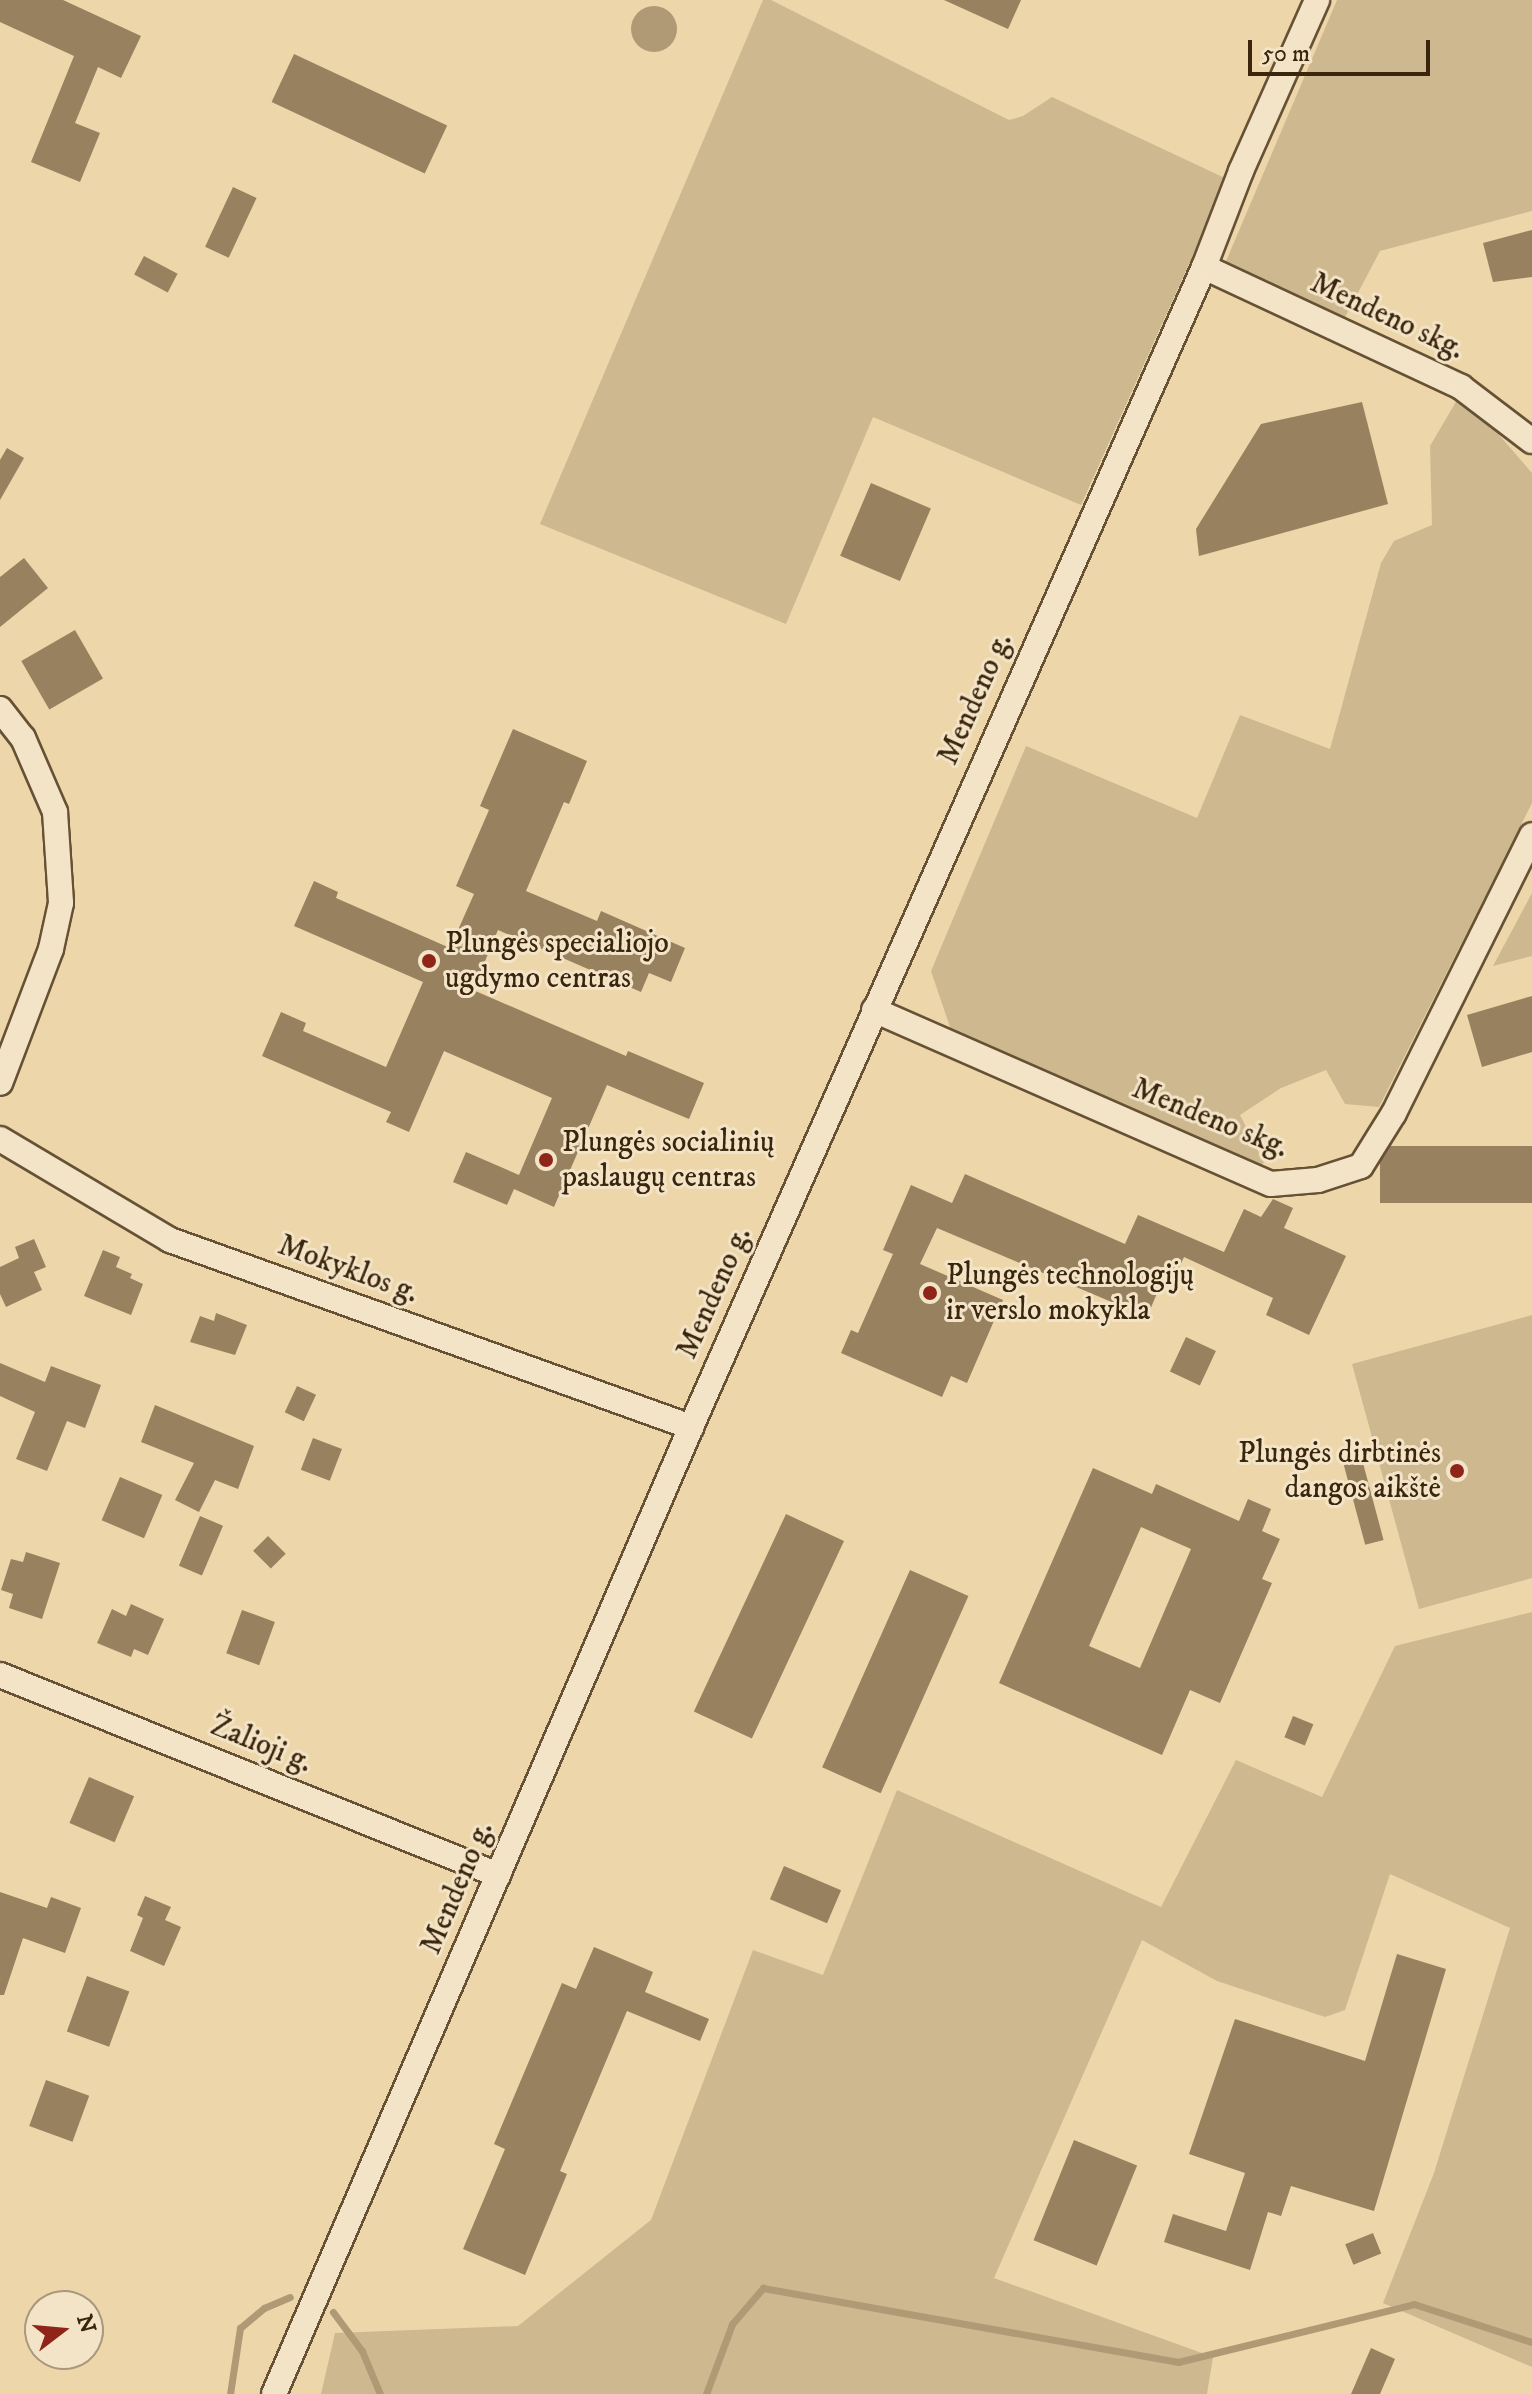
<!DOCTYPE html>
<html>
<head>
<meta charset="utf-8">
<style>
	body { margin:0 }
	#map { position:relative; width:1532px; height:2394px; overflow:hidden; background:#ecd6aa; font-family:"IM FELL DW Pica",serif }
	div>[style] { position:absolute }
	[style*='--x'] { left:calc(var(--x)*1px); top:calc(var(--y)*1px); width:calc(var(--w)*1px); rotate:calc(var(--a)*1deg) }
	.green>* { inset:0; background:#ceb88f }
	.water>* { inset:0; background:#af9a75 }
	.round { border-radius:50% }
	.stream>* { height:7px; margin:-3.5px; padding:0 3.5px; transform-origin:3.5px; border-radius:3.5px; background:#af9a75 }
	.building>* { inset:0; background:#97815f; transform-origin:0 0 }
	.roads { filter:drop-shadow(2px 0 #665134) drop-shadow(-2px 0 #665134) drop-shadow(0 2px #665134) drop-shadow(0 -2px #665134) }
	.minor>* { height:24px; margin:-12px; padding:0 12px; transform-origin:12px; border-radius:12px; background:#f3e4c8 }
	.dots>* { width:22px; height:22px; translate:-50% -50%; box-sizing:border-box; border:4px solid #f3e4c8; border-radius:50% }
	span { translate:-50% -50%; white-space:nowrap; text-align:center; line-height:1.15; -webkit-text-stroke:6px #f3e4c8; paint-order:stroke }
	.street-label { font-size:30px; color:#3a250d }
	.poi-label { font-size:30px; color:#3a250d }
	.left { translate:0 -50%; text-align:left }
	.right { translate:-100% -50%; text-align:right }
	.north { position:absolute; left:24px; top:2290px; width:80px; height:80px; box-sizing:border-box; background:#f3e4c8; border:2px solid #a9987d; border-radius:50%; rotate:74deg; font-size:22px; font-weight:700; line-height:32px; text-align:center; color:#3a250d }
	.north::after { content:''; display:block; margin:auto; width:28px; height:36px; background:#8f2418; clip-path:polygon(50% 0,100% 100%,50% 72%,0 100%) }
	.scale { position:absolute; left:1248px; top:40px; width:182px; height:36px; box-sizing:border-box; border:4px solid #3a250d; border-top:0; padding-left:10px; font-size:24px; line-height:28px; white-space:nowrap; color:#3a250d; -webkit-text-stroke:6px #f3e4c8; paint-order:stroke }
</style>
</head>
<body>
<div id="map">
	<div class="green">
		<i style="clip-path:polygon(763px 0,771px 0,1009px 120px,1023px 116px,1052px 97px,1227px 179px,1081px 505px,873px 417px,786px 624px,540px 524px)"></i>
		<i style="clip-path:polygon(1337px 0,1532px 0,1532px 211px,1380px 251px,1342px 323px,1224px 266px)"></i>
		<i style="clip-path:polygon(1457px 400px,1481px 414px,1532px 473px,1532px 803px,1379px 1107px,1345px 1104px,1326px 1070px,1281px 1088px,1240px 1115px,1264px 1163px,1254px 1168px,952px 1033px,931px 971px,1026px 746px,1197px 818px,1240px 715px,1330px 749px,1381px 563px,1394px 541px,1432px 525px,1430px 446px)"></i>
		<i style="clip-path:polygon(1532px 893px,1532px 956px,1493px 966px)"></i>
		<i style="clip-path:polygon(1532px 1315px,1532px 1578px,1419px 1609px,1352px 1364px)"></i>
		<i style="clip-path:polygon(1532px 1612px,1532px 2367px,1383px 2303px,1434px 2173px,1510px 1928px,1390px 1874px,1345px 2010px,1325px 2017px,1217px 1981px,1142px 1940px,994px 2278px,1213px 2357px,1207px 2394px,321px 2394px,335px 2333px,518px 2326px,651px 2220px,753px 1950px,823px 1975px,897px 1790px,1161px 1907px,1236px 1760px,1322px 1797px,1395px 1646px)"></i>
	</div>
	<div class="water">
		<i class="round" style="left:631px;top:6px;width:46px;height:46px"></i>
	</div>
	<div class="stream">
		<i style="--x:333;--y:2312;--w:49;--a:53.4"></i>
		<i style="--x:362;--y:2351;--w:47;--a:67.3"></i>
		<i style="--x:230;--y:2394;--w:67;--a:-81.4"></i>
		<i style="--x:240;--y:2328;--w:31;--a:-40"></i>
		<i style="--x:264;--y:2308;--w:28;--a:-23"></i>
		<i style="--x:706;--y:2394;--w:75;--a:-69.6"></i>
		<i style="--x:732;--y:2324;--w:48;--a:-49.3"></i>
		<i style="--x:763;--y:2288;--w:422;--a:10.1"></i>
		<i style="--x:1178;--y:2362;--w:243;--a:-13.8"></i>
		<i style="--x:1414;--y:2304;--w:124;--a:17.9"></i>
	</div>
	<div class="building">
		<i style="clip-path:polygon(0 0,63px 0,141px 36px,121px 78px,98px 67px,75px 123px,100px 133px,80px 182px,31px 162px,74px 56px,0 22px)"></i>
		<i style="clip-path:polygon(944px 0,1021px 0,1008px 29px)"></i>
		<i style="left:294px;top:54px;width:169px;height:53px;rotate:25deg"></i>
		<i style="left:233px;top:187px;width:26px;height:66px;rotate:25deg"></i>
		<i style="clip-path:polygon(1532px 230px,1532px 277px,1493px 282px,1483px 243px)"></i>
		<i style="left:144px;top:256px;width:38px;height:21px;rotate:28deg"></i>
		<i style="clip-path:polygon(1362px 402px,1388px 504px,1199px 556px,1196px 529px,1261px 424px)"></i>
		<i style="clip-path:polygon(7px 448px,24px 458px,0 500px,0 460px)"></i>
		<i style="left:871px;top:483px;width:65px;height:79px;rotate:23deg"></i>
		<i style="clip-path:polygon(24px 558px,48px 588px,0 627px,0 577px)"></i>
		<i style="left:75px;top:630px;width:56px;height:62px;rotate:60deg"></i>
		<i style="clip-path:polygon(513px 729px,587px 761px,569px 804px,564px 802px,526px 891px,597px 921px,601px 911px,685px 948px,671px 982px,649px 973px,641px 992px,498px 930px,473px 990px,626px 1056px,628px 1051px,704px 1083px,689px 1119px,607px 1085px,554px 1207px,514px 1189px,507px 1205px,453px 1182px,466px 1152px,519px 1175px,552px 1098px,444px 1051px,409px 1132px,386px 1122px,391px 1112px,262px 1056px,281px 1012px,306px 1023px,303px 1031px,386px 1067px,423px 982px,294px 926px,314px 881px,338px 892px,336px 898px,450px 948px,474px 894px,456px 886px,489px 810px,480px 806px)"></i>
		<i style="clip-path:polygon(1532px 996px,1532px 1052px,1482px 1067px,1467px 1015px)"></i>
		<i style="left:1532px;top:1146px;width:57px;height:152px;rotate:90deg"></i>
		<i style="clip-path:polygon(965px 1174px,1125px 1244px,1138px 1215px,1224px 1252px,1244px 1209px,1261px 1217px,1273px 1199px,1293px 1208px,1284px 1228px,1346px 1256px,1309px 1335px,1266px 1315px,1273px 1298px,1184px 1257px,1177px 1272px,1168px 1267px,1147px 1317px,937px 1228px,920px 1264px,1003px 1300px,967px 1383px,951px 1376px,942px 1397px,841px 1353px,851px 1330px,858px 1333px,893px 1254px,883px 1250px,911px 1185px,952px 1203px)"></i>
		<i style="clip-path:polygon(34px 1239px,46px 1267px,34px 1272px,42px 1290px,6px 1307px,0 1294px,0 1267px,19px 1258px,15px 1247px)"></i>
		<i style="clip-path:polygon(103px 1250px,120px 1257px,116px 1267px,132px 1274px,130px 1278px,143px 1284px,131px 1315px,84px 1296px)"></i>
		<i style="clip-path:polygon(216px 1313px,247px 1325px,235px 1355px,190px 1342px,200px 1316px,214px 1321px)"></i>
		<i style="left:1186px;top:1337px;width:33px;height:38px;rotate:25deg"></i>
		<i style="clip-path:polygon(0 1363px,45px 1382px,51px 1366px,101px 1385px,85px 1428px,67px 1421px,47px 1471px,16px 1459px,35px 1412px,0 1396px)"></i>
		<i style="left:297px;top:1386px;width:21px;height:29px;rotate:25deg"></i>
		<i style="clip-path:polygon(155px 1405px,254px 1446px,238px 1489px,215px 1480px,199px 1512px,175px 1500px,194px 1463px,141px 1442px)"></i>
		<i style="left:313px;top:1438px;width:31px;height:34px;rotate:21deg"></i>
		<i style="left:1360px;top:1452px;width:91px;height:19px;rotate:75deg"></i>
		<i style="clip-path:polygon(evenodd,1093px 1468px,1152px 1494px,1156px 1484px,1239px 1521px,1248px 1499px,1271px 1509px,1262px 1531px,1280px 1539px,1262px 1579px,1272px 1583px,1220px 1703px,1190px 1690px,1162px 1755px,999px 1683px,1093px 1468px,1141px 1527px,1191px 1549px,1140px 1668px,1089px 1646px,1141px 1527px)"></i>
		<i style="left:120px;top:1477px;width:46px;height:47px;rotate:23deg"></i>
		<i style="left:786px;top:1514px;width:64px;height:218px;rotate:25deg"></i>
		<i style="left:200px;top:1516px;width:25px;height:54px;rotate:23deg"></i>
		<i style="left:268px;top:1536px;width:25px;height:21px;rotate:45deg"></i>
		<i style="clip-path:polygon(26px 1552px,60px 1563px,42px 1619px,9px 1608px,13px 1594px,1px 1590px,11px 1559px,23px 1562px)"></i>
		<i style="left:910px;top:1570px;width:64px;height:216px;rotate:24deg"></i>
		<i style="clip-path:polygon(131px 1604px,164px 1619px,148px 1655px,134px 1649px,131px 1657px,97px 1643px,112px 1609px,126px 1616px)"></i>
		<i style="left:242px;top:1610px;width:35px;height:46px;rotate:20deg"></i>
		<i style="left:1293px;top:1716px;width:22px;height:23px;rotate:22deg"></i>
		<i style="left:89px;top:1777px;width:49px;height:50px;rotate:23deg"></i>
		<i style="left:784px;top:1866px;width:62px;height:36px;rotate:23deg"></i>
		<i style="clip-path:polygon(0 1892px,47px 1908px,51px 1897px,81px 1908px,65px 1953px,23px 1938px,4px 1995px,0 1995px)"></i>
		<i style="clip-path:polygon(145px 1896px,171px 1907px,165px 1920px,181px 1927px,164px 1966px,130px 1951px,143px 1918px,137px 1915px)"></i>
		<i style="clip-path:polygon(594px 1947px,653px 1972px,645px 1992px,709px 2019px,700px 2041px,627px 2011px,560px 2171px,567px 2174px,525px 2275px,463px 2249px,505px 2149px,494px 2144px,562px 1983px,576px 1989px)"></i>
		<i style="clip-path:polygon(1397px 1954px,1446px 1969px,1374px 2211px,1291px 2186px,1281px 2216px,1268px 2212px,1250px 2270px,1164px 2242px,1173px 2214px,1226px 2231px,1245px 2173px,1189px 2154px,1235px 2019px,1365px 2061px)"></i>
		<i style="left:87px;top:1976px;width:45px;height:59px;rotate:20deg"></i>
		<i style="left:46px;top:2080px;width:46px;height:49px;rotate:20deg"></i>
		<i style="left:1074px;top:2140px;width:68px;height:108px;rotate:22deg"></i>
		<i style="left:1373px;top:2233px;width:22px;height:30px;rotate:68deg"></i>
		<i style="clip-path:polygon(1371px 2348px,1395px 2359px,1380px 2394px,1351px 2394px)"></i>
	</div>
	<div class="roads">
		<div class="minor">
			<i style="--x:1204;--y:267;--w:284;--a:25"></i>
			<i style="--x:1461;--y:387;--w:89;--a:37.3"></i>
			<i style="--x:0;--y:709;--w:37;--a:52"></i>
			<i style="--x:23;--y:738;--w:81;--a:66.6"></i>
			<i style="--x:55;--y:812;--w:91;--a:86.2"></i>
			<i style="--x:61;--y:903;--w:47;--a:102.3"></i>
			<i style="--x:51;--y:949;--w:143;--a:110.8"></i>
			<i style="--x:874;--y:1010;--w:433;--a:23.7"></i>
			<i style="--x:1271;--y:1184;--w:47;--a:-4.9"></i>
			<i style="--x:1318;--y:1180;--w:45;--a:-18"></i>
			<i style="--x:1361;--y:1166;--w:62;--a:-58.1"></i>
			<i style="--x:1394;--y:1113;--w:310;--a:-63.6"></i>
			<i style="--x:0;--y:1139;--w:198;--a:30.7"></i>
			<i style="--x:170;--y:1240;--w:554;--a:19.74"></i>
			<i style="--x:0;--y:1675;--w:537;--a:21.88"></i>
			<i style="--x:274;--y:2394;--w:1053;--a:-66.67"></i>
			<i style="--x:691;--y:1427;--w:1268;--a:-66.14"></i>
			<i style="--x:1204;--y:267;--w:103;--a:-68.9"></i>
			<i style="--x:1241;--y:171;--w:187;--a:-66"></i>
		</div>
	</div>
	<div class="dots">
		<i style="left:429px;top:961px;background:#8f2418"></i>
		<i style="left:546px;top:1160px;background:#8f2418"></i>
		<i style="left:930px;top:1293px;background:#8f2418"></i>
		<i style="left:1457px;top:1471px;background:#8f2418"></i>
	</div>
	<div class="street-label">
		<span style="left:1387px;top:317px;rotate:25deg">Mendeno skg.</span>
		<span style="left:976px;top:699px;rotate:-66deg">Mendeno g.</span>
		<span style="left:1210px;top:1119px;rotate:22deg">Mendeno skg.</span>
		<span style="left:348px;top:1270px;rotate:20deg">Mokyklos g.</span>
		<span style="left:715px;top:1293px;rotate:-66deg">Mendeno g.</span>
		<span style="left:261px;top:1745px;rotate:22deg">Žalioji g.</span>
		<span style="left:458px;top:1888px;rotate:-67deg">Mendeno g.</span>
	</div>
	<div class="poi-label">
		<span class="left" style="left:445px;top:961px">Plungės specialiojo<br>ugdymo centras</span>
		<span class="left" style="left:562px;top:1160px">Plungės socialinių<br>paslaugų centras</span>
		<span class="left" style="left:946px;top:1293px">Plungės technologijų<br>ir verslo mokykla</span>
		<span class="right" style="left:1441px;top:1471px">Plungės dirbtinės<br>dangos aikštė</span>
	</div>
	<div class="north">N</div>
	<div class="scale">50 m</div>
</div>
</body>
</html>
